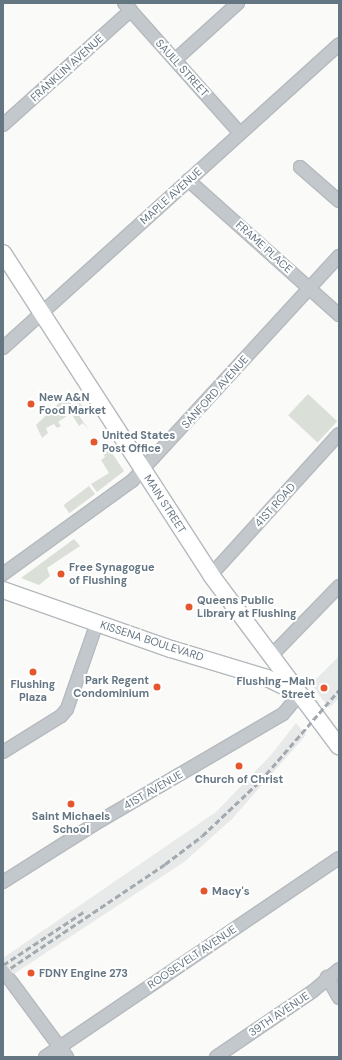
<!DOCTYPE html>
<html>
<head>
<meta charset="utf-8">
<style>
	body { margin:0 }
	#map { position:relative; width:342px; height:1060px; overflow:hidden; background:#fafaf8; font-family:"DM Sans",sans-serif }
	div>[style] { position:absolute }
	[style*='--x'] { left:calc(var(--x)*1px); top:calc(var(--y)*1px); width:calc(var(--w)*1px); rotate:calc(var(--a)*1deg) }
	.built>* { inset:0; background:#e8e9e9 }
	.green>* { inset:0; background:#dadfd7; transform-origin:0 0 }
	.roads { filter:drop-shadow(1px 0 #b5babe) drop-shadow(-1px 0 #b5babe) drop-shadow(0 1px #b5babe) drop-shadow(0 -1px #b5babe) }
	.minor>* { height:12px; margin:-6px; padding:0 6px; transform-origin:6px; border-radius:6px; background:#c3c8cc }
	.major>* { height:16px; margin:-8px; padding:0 8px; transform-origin:8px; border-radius:8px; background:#fff }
	.rail>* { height:2.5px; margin-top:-1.25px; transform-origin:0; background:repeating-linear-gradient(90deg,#a2aab0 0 6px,transparent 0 9px) }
	.minor-bridge>* { height:12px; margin:-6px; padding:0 6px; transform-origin:6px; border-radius:6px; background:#c3c8cc }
	.dots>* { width:11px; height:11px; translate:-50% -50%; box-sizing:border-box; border:2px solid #fff; border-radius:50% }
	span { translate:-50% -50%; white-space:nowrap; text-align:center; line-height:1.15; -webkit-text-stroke:4px #fff; paint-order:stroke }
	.street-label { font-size:11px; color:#657683 }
	.poi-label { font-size:11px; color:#657683; font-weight:700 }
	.left { translate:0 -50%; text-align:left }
	.right { translate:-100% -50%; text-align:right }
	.frame { position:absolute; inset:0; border:4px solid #657683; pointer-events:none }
</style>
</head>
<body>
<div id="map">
	<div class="built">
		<i style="clip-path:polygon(339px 656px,339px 698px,329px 708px,311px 684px)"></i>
		<i style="clip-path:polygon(296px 723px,306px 735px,232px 819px,184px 862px,3px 981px,3px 958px,216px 812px,271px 755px)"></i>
	</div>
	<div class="green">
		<i style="left:308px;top:394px;width:40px;height:29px;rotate:43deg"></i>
		<i style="clip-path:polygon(71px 397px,69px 401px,72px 405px,80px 403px,85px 410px,78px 414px,89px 430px,83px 423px,79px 426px,71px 413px,58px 422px,61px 426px,57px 428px,54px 424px,46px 428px,48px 433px,42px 438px,36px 425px,61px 401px,63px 403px)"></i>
		<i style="clip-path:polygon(108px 447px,124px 471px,97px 492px,91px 484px,109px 473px,101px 460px,105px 457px,102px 448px)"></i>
		<i style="left:89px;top:486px;width:10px;height:32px;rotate:53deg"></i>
		<i style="clip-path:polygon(74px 539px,80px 546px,47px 568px,50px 576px,39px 585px,21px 578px)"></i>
	</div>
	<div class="roads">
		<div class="minor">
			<i style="--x:124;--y:3;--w:174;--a:48.3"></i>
			<i style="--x:175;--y:60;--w:85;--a:-42.1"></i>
			<i style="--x:3;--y:125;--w:172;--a:-41.9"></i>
			<i style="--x:300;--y:167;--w:52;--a:41.1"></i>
			<i style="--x:188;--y:180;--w:203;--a:41.8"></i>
			<i style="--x:3;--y:348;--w:453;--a:-42.1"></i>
			<i style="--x:3;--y:574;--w:159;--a:-35.8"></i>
			<i style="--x:132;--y:481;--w:306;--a:-47.4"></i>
			<i style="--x:211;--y:575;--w:190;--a:-47.8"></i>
			<i style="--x:272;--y:655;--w:96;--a:-45.8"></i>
			<i style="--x:3;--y:752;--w:68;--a:-31.8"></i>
			<i style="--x:61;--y:716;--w:9;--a:-49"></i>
			<i style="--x:67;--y:709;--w:91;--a:-70.8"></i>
			<i style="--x:3;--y:882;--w:107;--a:-32.3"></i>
			<i style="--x:93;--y:825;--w:220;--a:-30.3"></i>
			<i style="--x:283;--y:714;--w:26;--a:-50"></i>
			<i style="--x:327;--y:977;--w:24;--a:60"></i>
			<i style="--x:10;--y:980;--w:96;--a:53.5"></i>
			<i style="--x:45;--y:1057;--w:355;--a:-34.1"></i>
			<i style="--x:216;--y:1057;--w:117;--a:-34.2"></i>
			<i style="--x:313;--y:991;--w:34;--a:-40"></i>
		</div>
		<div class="major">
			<i style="--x:3;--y:253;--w:383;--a:57.1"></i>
			<i style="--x:211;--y:575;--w:214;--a:53.3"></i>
			<i style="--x:3;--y:590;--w:178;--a:19.4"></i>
			<i style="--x:171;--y:649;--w:100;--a:16.8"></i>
			<i style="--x:267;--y:678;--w:34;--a:26"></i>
		</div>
	</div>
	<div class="rail">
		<i style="--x:3;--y:965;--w:98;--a:-33.4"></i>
		<i style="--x:3;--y:973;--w:195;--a:-33.9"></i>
		<i style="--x:165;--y:864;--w:46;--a:-37.1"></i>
		<i style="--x:202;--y:836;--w:80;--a:-43.5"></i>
		<i style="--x:260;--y:781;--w:121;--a:-49"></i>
	</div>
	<div class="minor-bridge">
		<i style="--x:3;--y:971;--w:11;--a:52"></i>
	</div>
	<div class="dots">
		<i style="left:31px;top:404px;background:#e4572e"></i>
		<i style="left:94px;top:442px;background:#e4572e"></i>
		<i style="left:61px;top:574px;background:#e4572e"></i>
		<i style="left:189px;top:607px;background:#e4572e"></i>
		<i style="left:33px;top:672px;background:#e4572e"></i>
		<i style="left:157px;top:687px;background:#e4572e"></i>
		<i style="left:324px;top:688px;background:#e4572e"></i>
		<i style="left:239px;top:766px;background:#e4572e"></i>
		<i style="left:71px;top:804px;background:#e4572e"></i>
		<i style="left:204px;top:891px;background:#e4572e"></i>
		<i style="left:31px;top:973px;background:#e4572e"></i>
	</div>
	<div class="street-label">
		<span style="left:67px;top:68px;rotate:-42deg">FRANKLIN AVENUE</span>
		<span style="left:182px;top:68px;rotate:48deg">SAULL STREET</span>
		<span style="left:171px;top:196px;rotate:-42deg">MAPLE AVENUE</span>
		<span style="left:264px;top:247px;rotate:42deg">FRAME PLACE</span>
		<span style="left:215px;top:392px;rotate:-48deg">SANFORD AVENUE</span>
		<span style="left:165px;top:504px;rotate:57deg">MAIN STREET</span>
		<span style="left:275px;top:505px;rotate:-48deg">41ST ROAD</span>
		<span style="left:152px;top:641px;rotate:18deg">KISSENA BOULEVARD</span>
		<span style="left:153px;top:790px;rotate:-30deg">41ST AVENUE</span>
		<span style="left:192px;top:957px;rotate:-34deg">ROOSEVELT AVENUE</span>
		<span style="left:279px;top:1014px;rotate:-34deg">39TH AVENUE</span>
	</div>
	<div class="poi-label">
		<span class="left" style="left:39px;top:404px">New A&amp;N<br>Food Market</span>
		<span class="left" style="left:102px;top:442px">United States<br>Post Office</span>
		<span class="left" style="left:69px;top:574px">Free Synagogue<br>of Flushing</span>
		<span class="left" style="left:197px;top:607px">Queens Public<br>Library at Flushing</span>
		<span class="right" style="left:149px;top:687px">Park Regent<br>Condominium</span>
		<span class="right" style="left:315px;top:688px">Flushing–Main<br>Street</span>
		<span style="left:33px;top:691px">Flushing<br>Plaza</span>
		<span style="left:239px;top:779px">Church of Christ</span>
		<span style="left:71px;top:823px">Saint Michaels<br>School</span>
		<span class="left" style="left:212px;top:891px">Macy's</span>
		<span class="left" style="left:39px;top:973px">FDNY Engine 273</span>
	</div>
	<div class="frame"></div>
</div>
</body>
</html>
